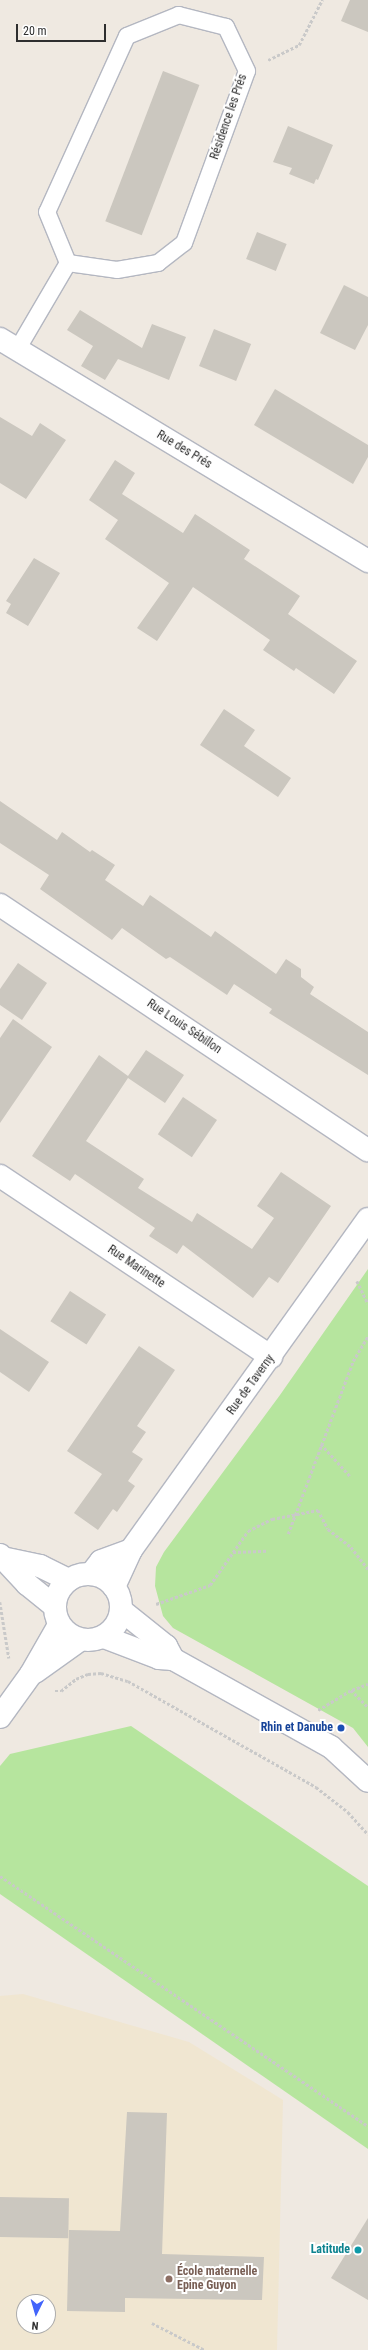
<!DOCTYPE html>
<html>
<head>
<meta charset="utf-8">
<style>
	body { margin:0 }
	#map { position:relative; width:368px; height:2350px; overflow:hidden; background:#efe9e1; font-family:"Roboto Condensed",sans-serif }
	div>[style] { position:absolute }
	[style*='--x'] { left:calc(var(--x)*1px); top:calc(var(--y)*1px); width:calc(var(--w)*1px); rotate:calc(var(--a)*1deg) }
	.education>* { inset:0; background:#f0e6d1 }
	.green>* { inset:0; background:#b6e59e }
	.building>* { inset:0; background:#cbc7bf; transform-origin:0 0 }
	.path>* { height:2.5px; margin-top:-1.25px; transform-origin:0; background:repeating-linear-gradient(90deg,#c9c9c9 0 3px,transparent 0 5px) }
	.roads { filter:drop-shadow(1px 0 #b4b7c1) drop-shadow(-1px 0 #b4b7c1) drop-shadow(0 1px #b4b7c1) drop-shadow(0 -1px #b4b7c1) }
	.service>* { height:16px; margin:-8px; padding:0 8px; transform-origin:8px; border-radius:8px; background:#fff }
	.minor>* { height:22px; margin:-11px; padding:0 11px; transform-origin:11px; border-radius:11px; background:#fff }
	.secondary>* { height:22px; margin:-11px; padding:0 11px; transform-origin:11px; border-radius:11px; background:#fff }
	.secondary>.ring { margin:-11px; padding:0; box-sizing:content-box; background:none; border:22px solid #fff; border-radius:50% }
	.dots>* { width:11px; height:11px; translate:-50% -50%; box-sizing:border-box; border:2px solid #fff; border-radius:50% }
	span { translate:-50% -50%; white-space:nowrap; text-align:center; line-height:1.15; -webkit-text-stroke:4px #fff; paint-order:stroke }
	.street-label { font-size:12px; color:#2e2e2e }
	.transit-label { font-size:12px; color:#164399; font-weight:700 }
	.right { translate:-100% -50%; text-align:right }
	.culture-label { font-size:12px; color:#0d838f; font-weight:700 }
	.education-label { font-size:12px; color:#785e54; font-weight:700 }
	.left { translate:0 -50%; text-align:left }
	.north { position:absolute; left:16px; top:2294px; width:40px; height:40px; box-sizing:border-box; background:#fff; border:1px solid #ababab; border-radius:50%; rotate:185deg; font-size:11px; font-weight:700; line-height:16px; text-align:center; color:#2e2e2e }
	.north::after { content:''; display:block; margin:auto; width:14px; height:18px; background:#4264fb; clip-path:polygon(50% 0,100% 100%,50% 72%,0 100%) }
	.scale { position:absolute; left:16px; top:24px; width:90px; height:18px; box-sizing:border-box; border:2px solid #2e2e2e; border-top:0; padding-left:5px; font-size:12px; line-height:14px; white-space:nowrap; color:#2e2e2e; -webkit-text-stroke:3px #fff; paint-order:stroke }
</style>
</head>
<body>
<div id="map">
	<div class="education">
		<i style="clip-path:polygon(evenodd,23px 1994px,189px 2042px,283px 2100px,277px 2350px,0 2350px,0 1996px,23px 1994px,24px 2302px,48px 2302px,48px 2326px,24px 2326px,24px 2302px)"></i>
	</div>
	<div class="green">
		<i style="clip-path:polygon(368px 1269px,368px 1747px,353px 1728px,173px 1628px,163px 1616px,155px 1586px,156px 1567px,164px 1552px,280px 1395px)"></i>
		<i style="clip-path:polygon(131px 1726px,368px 1886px,368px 2149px,0 1894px,0 1766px,10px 1754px)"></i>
	</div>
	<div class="building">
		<i style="clip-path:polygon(350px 0,368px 0,368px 32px,341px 21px)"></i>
		<i style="left:163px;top:71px;width:39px;height:161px;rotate:21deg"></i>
		<i style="clip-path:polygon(288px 126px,333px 145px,318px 180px,316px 179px,314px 184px,289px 174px,292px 168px,273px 162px)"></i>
		<i style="left:257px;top:232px;width:32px;height:29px;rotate:22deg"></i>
		<i style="clip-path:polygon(344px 285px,368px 297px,368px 325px,355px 350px,320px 333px)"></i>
		<i style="clip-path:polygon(80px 310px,142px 348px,152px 324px,186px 337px,169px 380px,118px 359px,105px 380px,81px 366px,93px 346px,67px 330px)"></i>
		<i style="left:214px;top:329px;width:40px;height:40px;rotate:22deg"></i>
		<i style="clip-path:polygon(275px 389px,368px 445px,368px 457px,353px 484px,254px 425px)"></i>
		<i style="clip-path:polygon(0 417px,32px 436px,40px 423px,66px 440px,26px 499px,0 483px)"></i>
		<i style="clip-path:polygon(115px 460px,135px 473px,122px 494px,183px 533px,195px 514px,250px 550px,244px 559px,300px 596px,288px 614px,357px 661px,334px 694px,296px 668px,294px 671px,263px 650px,270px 640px,193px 587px,157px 641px,137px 628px,169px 583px,105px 539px,118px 520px,89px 500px)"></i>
		<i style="clip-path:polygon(34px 558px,60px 573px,28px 626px,6px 613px,11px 604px,6px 601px)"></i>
		<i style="clip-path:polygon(224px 709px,255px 730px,244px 746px,291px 778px,278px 797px,200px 745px)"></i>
		<i style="clip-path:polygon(0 801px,57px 840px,62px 832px,90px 852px,92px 850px,115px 865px,105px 880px,143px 906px,150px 895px,211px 937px,215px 931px,276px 974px,286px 959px,301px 969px,301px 977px,314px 987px,310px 994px,368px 1032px,368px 1075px,269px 1013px,272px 1009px,234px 984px,227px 995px,170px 957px,166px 959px,122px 928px,112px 940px,40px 889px,49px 875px,0 843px)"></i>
		<i style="clip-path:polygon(18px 963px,47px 983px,22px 1020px,0 1005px,0 989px)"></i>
		<i style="clip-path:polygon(13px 1019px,52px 1047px,0 1123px,0 1038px)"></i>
		<i style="clip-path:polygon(146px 1050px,184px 1075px,165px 1103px,128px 1078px,86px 1141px,144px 1179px,138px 1188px,192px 1222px,197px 1213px,252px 1249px,274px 1218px,257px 1206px,281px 1172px,331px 1206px,278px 1283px,269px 1277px,253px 1298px,183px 1245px,177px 1254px,149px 1236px,155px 1228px,75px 1174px,70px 1181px,32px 1156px,99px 1055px,128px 1076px)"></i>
		<i style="left:183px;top:1097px;width:41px;height:45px;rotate:34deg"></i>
		<i style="left:70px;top:1291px;width:43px;height:36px;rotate:33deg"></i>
		<i style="clip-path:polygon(0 1329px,49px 1362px,29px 1392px,0 1372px)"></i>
		<i style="clip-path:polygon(139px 1346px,175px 1370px,137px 1426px,146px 1432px,132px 1452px,143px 1459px,128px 1481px,135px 1486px,117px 1512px,113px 1509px,98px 1530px,74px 1513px,102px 1474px,67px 1451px)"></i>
		<i style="clip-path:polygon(127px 2112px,167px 2113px,162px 2254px,264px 2257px,262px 2300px,125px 2298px,125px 2312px,67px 2311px,69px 2230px,120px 2231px)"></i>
		<i style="left:0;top:2197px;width:69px;height:40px;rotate:1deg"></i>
		<i style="clip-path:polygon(368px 2218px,368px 2300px,331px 2278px)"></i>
	</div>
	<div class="path">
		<i style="--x:268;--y:60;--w:34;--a:-26"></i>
		<i style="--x:299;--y:45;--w:51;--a:-62.9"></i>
		<i style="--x:357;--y:1281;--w:25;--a:64"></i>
		<i style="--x:321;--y:1444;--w:43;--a:47.8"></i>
		<i style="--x:288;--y:1534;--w:185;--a:-69.4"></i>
		<i style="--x:353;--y:1361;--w:29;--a:-59"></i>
		<i style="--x:233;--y:1552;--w:33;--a:-2"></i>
		<i style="--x:0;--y:1602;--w:57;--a:80.9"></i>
		<i style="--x:156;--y:1604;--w:57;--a:-19.4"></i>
		<i style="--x:210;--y:1585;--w:66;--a:-54.9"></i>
		<i style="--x:248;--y:1531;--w:27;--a:-27"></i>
		<i style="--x:272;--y:1519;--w:47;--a:-11.1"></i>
		<i style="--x:318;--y:1510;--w:21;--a:62"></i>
		<i style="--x:328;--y:1529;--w:29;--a:38"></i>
		<i style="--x:351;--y:1547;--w:28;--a:52"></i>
		<i style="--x:352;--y:1690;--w:17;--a:-21"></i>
		<i style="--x:55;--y:1691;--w:6;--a:0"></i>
		<i style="--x:61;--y:1691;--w:19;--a:-39"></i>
		<i style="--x:76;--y:1679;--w:13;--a:-23"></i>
		<i style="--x:88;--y:1674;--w:13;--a:-4"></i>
		<i style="--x:101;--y:1673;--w:28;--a:17"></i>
		<i style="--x:128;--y:1681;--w:216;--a:29.4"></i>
		<i style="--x:316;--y:1787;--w:41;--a:38"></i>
		<i style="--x:348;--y:1812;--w:30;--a:48"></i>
		<i style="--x:318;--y:1710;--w:39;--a:-31"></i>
		<i style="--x:351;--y:1690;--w:24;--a:45"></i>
		<i style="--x:0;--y:1876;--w:445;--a:34.2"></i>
		<i style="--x:152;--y:2323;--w:59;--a:27"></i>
	</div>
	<div class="roads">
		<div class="service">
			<i style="--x:17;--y:350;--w:101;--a:-59.6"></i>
			<i style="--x:68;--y:263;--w:49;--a:8.1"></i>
			<i style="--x:117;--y:270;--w:42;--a:-9.7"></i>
			<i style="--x:158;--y:263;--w:33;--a:-38"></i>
			<i style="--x:184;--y:243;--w:183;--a:-69.9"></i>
			<i style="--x:247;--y:71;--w:49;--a:-115.5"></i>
			<i style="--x:226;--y:27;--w:49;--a:-165.7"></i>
			<i style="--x:179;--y:15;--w:56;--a:158"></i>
			<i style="--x:127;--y:36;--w:193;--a:114.4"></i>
			<i style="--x:47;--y:212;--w:55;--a:67.6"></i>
		</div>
		<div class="minor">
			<i style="--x:0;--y:339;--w:430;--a:31.1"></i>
			<i style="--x:0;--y:905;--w:442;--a:33.7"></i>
			<i style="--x:0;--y:1176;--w:326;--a:33.7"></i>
			<i style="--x:91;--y:1574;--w:16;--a:-52"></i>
			<i style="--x:101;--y:1561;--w:32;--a:-20"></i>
			<i style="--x:114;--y:1587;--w:41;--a:-65.3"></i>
			<i style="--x:131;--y:1550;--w:407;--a:-54.4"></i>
			<i style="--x:35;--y:1672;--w:55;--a:-35.4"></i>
			<i style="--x:0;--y:1717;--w:53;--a:-54.2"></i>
			<i style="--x:31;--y:1674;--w:56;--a:-60.3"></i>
		</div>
		<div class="secondary">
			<i style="--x:0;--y:1555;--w:40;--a:47"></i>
			<i style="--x:27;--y:1584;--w:35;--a:39"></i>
			<i style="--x:7;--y:1559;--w:34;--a:12"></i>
			<i style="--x:40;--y:1566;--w:32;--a:26"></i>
			<i class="ring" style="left:55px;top:1574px;width:44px;height:44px"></i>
			<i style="--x:121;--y:1610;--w:58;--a:38.7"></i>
			<i style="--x:166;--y:1646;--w:15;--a:62"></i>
			<i style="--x:104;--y:1637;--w:59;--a:20.9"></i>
			<i style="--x:159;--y:1658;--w:14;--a:4"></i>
			<i style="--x:173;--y:1659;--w:181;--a:29.1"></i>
			<i style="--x:331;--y:1747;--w:50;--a:42.6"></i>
		</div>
	</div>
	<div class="dots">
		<i style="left:341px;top:1728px;background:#1a4fb4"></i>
		<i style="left:358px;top:2250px;background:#0f9aa8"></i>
		<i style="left:169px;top:2279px;background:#8d6e63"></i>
	</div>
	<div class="street-label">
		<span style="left:229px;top:117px;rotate:-71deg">Résidence les Prés</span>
		<span style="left:184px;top:450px;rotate:31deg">Rue des Prés</span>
		<span style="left:184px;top:1027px;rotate:34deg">Rue Louis Sébillon</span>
		<span style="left:136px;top:1267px;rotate:34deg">Rue Marinette</span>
		<span style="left:251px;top:1385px;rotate:-54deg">Rue de Taverny</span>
	</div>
	<div class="transit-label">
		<span class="right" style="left:333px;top:1728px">Rhin et Danube</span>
	</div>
	<div class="culture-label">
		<span class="right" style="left:350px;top:2250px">Latitude</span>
	</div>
	<div class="education-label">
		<span class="left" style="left:177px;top:2279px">École maternelle<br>Epine Guyon</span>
	</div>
	<div class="north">N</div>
	<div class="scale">20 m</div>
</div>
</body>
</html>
